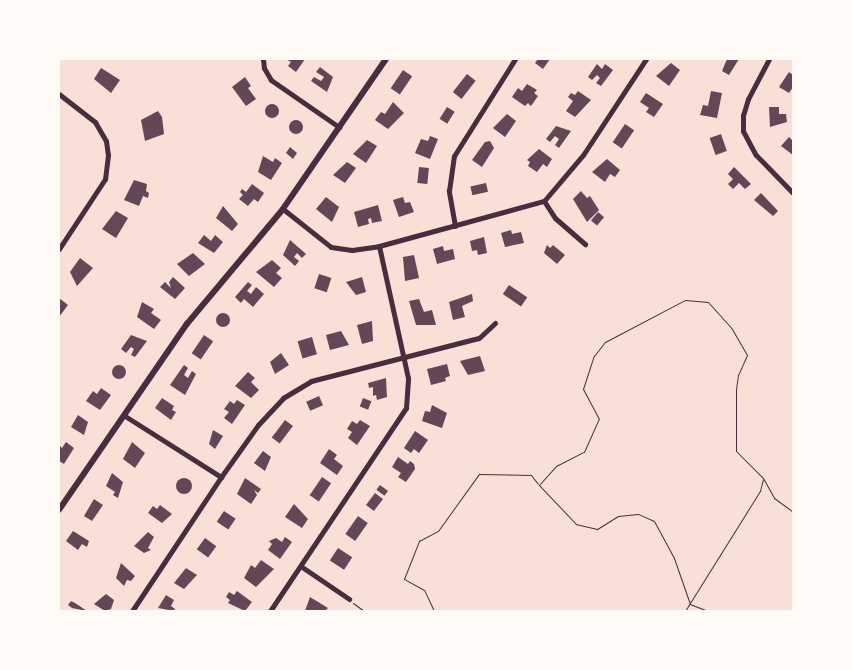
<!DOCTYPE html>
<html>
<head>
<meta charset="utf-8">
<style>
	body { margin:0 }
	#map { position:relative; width:852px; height:670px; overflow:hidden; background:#f7e1d7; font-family:Arial,sans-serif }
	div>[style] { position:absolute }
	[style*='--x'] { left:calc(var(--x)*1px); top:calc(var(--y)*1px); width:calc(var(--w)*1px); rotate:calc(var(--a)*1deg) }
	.building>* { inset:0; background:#644757; transform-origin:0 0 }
	.round { border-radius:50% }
	.path>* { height:1px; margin:-0.5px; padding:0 0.5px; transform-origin:0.5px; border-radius:0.5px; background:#4a2c40 }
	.minor>* { height:5px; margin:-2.5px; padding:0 2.5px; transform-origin:2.5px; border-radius:2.5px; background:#4a2c40 }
	.tertiary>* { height:5.5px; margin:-2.75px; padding:0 2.75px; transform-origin:2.75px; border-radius:2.75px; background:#4a2c40 }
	span { translate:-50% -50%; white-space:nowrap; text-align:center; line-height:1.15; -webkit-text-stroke:4px #fffaf5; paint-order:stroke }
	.frame { position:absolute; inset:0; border:60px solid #fffaf5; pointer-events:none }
</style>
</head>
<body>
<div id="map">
	<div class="building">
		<i style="clip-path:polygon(286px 59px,305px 59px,296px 72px,288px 66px,291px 62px)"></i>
		<i style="clip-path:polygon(538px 59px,550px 59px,543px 69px,535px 63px)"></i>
		<i style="clip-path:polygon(727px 59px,739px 59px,729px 75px,722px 71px)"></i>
		<i style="clip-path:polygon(671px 63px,680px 70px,669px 86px,656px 76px)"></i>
		<i style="clip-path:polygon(597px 64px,602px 69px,605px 64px,613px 70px,601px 86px,596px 83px,600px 78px,597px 75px,592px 80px,588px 77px)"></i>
		<i style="clip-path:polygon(320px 67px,333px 77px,327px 92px,311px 81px,314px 77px,321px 81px,324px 77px,316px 72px)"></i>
		<i style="clip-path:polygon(101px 68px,120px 80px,111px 93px,94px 79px)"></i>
		<i style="left:403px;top:70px;width:11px;height:22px;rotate:34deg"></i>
		<i style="clip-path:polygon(789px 72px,793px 75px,793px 87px,789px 93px,779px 87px)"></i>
		<i style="left:467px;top:74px;width:11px;height:23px;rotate:38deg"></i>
		<i style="clip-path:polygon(245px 77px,251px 86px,248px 88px,256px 99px,246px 106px,232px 87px)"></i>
		<i style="clip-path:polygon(527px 84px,537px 90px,534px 93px,538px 96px,531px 106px,528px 103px,525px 106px,512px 97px,518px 88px,522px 91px)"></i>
		<i style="clip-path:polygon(578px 91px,591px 100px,575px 117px,566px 111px,573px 101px,568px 97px,571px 93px,575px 95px)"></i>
		<i style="clip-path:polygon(711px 91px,722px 93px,717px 118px,700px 115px,703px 105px,708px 106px)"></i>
		<i style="clip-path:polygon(646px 93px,663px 104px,654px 117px,646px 112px,649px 108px,640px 102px)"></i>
		<i style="clip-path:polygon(393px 102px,404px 113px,388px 129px,375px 120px,381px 112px,385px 114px)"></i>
		<i class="round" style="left:265px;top:104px;width:14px;height:14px"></i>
		<i style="left:447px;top:107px;width:9px;height:14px;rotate:32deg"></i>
		<i style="clip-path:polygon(769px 107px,779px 107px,779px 114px,786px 114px,787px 122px,770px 127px)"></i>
		<i style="clip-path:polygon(158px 111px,162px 117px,164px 134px,145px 141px,141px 120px)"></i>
		<i style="clip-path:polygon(507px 114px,516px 121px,505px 137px,493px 128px)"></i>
		<i class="round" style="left:289px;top:120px;width:14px;height:14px"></i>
		<i style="left:625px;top:124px;width:11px;height:22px;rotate:34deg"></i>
		<i style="clip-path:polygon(556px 126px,571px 131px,559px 148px,555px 145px,559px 139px,555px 136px,550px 142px,546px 139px)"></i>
		<i style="left:721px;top:134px;width:18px;height:12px;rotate:71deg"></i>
		<i style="clip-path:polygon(430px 136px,438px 139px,430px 159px,415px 153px,421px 139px,428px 141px)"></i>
		<i style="clip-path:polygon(789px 137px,793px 141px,793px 155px,781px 146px)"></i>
		<i style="clip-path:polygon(367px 140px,377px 146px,366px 163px,353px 154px)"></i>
		<i style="clip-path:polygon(490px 141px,494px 148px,482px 167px,472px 160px,485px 142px)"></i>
		<i style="clip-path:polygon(290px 147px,297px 153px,293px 159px,286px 153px)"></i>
		<i style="clip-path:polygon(539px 149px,552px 159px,547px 167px,543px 164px,537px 172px,528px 166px,530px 162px,527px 160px)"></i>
		<i style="clip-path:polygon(263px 156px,273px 162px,275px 158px,282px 163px,271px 180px,258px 172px)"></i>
		<i style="clip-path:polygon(607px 159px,620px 170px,615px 177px,610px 174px,605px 182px,592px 172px)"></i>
		<i style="clip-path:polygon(347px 162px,356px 168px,345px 183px,333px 175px)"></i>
		<i style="left:419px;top:167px;width:10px;height:16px;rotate:6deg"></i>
		<i style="clip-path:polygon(734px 167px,751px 184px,745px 189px,739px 183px,733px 189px,728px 184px,733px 179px,728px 174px)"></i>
		<i style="clip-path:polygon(134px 180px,147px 184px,146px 191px,149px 193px,148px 198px,143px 196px,139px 206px,124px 200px)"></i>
		<i style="left:486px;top:183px;width:9px;height:16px;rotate:77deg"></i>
		<i style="clip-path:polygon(252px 184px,264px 193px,258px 202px,254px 199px,248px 206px,239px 199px,243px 195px,240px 192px,242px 189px,246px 192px)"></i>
		<i style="clip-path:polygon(581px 191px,587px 198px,590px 196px,599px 210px,587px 222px,573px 199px)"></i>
		<i style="clip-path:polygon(761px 193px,778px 211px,773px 216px,754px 200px)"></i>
		<i style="clip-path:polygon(326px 197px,339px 207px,332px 222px,316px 209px)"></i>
		<i style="clip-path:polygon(403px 197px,405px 203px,410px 202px,414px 212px,399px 217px,393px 200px)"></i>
		<i style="clip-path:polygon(378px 205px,382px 221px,372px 223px,371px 218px,368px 219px,369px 224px,358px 227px,354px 212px)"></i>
		<i style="clip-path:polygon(223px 206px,238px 224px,232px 231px,216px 218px)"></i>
		<i style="clip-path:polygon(116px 211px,128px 218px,116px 238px,102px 229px)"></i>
		<i style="left:598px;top:212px;width:8px;height:11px;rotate:40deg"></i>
		<i style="clip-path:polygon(511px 230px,512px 234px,521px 232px,524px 243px,505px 247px,501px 233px)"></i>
		<i style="clip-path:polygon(204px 235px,211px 241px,215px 235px,223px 242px,214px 253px,198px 243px)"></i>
		<i style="clip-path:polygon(484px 237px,487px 253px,478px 255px,477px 250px,472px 251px,470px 241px)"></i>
		<i style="clip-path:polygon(290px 240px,306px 254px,302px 258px,297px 253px,294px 257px,299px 261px,295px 266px,283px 255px)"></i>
		<i style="clip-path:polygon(547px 245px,550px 248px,553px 245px,565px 255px,557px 264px,544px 253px)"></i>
		<i style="clip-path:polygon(443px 246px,444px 251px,453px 249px,455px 259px,437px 264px,433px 249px)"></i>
		<i style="clip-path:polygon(193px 253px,205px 264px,189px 276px,177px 264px)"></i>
		<i style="clip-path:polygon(414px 255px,419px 278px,405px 281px,403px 257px)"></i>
		<i style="clip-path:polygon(80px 258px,93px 268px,77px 286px,70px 272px)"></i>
		<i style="clip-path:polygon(272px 260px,281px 268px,276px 273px,282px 278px,274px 287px,256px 272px)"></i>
		<i style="left:319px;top:274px;width:13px;height:15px;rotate:18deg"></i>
		<i style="clip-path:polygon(173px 277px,185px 288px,175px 299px,160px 287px,165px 282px,171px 288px,169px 282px)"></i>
		<i style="clip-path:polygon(362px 277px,366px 292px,356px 295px,346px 282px)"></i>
		<i style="clip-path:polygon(248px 282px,252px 285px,247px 291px,251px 294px,256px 287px,264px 294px,253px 307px,244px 299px,241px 303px,235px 297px)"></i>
		<i style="left:509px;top:285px;width:22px;height:11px;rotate:34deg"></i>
		<i style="clip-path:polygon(472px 294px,473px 301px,462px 306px,465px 317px,453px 320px,449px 302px)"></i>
		<i style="clip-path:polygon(59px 298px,68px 305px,59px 317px)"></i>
		<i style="clip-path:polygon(419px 299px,424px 312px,432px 310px,436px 325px,416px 325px,409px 301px)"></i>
		<i style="clip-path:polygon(142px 302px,154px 309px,151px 313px,161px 320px,154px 329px,137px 317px)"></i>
		<i class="round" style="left:216px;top:313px;width:14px;height:14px"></i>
		<i style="clip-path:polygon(372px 321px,373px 341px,362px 344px,357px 325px)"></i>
		<i style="clip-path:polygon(341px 331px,349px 345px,330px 350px,326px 335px)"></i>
		<i style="clip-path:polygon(131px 335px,147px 341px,135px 357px,131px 355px,134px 349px,131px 347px,126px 353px,121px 349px)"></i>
		<i style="left:204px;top:335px;width:11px;height:22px;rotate:34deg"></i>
		<i style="left:312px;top:337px;width:18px;height:15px;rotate:74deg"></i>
		<i style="clip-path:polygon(281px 353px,289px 365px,275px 374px,270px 362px)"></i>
		<i style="clip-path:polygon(480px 356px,485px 371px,468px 375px,460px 361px)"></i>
		<i style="clip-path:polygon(447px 364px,450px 376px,445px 378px,446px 381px,431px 385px,427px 369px)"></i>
		<i class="round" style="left:112px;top:365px;width:14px;height:14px"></i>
		<i style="clip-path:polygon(184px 365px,188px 368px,184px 375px,188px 378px,192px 371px,196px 374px,185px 395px,170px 385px)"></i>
		<i style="clip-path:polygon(248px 372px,255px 378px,251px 382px,259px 390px,251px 398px,235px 386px)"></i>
		<i style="clip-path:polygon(386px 378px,387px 397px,377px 400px,376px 395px,373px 396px,373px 387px,369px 388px,368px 383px)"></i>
		<i style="clip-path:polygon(101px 388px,111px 395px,100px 410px,86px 401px,93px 391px,97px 394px)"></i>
		<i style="left:319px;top:396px;width:10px;height:14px;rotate:66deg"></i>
		<i style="clip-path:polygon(162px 398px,174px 406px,172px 410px,176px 412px,171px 420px,155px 408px)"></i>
		<i style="left:363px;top:398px;width:9px;height:9px;rotate:21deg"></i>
		<i style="clip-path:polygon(237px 400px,245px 405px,232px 424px,224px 418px,229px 412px,224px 409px,230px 401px,234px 404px)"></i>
		<i style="clip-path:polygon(432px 405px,447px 413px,442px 428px,422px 421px,425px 411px,430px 412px)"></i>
		<i style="clip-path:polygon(78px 415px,88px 422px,84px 435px,71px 427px)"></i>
		<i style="left:285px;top:420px;width:10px;height:22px;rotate:37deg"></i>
		<i style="clip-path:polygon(360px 420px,370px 426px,357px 445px,348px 438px,352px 432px,347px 429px,352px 421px,357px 424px)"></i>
		<i style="clip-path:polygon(213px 430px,223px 436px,215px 449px,209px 444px)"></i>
		<i style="clip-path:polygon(415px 431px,428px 440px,419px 453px,414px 449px,411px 453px,404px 448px)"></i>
		<i style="clip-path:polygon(66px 442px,74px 448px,64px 464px,59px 461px,59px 445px,62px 448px)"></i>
		<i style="clip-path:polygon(132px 442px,145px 453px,135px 468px,123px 459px)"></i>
		<i style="clip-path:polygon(329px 449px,337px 455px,334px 459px,343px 466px,337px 475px,320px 463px)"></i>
		<i style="clip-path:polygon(263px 451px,271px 457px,265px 471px,254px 463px)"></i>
		<i style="clip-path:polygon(398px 457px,408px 464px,410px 461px,414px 464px,415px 469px,406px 482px,398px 477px,401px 473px,392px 467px)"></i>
		<i style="clip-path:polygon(112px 473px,123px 482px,118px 498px,113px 495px,115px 492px,106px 486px)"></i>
		<i style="left:322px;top:477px;width:11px;height:22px;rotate:34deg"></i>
		<i style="clip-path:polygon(245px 478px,261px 489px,258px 493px,254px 490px,257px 495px,251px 504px,237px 494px)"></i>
		<i class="round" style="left:176px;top:478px;width:16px;height:16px"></i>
		<i style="left:380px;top:485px;width:10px;height:6px;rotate:37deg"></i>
		<i style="left:375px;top:493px;width:10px;height:15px;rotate:37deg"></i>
		<i style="clip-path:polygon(94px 499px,103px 505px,92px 521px,84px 516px)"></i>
		<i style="clip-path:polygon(294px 504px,308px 519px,302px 528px,285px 517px)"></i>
		<i style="clip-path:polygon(160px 505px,172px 514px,162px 523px,148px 513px,153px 506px,157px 509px)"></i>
		<i style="left:224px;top:511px;width:14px;height:13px;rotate:34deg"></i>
		<i style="left:358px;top:516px;width:12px;height:22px;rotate:35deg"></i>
		<i style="clip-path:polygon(73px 531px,89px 541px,87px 547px,82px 544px,78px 550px,66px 541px)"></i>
		<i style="clip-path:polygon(148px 532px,154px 537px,148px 548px,151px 550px,144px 553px,134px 546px)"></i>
		<i style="clip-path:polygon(285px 537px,292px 542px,280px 559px,268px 550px,272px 544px,269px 541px,276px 538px,282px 542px)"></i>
		<i style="left:205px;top:538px;width:14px;height:14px;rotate:36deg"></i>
		<i style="left:338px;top:548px;width:17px;height:15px;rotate:33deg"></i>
		<i style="clip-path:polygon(261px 560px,274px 569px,256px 587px,244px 578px,251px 565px,255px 568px)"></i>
		<i style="clip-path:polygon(121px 563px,135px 576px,131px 581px,127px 580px,124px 586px,116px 578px)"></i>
		<i style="clip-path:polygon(186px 568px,197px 575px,184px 589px,174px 583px)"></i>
		<i style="clip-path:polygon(237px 591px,252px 602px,245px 611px,228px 603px,230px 600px,226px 597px,229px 592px,234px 595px)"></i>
		<i style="clip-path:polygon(106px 594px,114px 600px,111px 609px,105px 611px,94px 604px)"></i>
		<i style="clip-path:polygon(166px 595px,174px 600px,171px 606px,175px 609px,174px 611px,158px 608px)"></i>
		<i style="clip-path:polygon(310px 597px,328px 608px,325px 611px,305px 611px)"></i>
		<i style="clip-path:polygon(71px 601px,75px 603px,87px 611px,72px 608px,68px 605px)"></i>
	</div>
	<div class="path">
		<i style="--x:353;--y:603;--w:14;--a:36"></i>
		<i style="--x:434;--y:611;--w:23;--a:-115"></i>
		<i style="--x:424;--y:590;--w:23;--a:-151"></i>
		<i style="--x:404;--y:579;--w:41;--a:-68.5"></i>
		<i style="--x:419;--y:541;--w:21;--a:-28"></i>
		<i style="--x:438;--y:531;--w:70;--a:-54.3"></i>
		<i style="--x:479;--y:474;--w:52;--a:1.1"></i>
		<i style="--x:531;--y:475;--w:11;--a:52"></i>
		<i style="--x:685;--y:611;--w:142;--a:-58"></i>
		<i style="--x:760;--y:491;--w:12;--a:-76"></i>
		<i style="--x:708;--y:611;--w:19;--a:-159"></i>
		<i style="--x:690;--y:604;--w:49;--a:-109.2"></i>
		<i style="--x:674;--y:558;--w:42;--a:-118.4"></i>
		<i style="--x:654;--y:521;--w:17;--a:-156"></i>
		<i style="--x:638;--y:514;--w:20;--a:174"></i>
		<i style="--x:618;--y:516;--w:25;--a:148"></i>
		<i style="--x:597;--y:529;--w:22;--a:-167"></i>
		<i style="--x:576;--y:524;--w:54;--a:-133.5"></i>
		<i style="--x:539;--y:485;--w:25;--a:-48"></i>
		<i style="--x:556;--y:466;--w:31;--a:-27"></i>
		<i style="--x:584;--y:452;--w:36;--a:-66"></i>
		<i style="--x:599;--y:419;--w:34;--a:-118"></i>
		<i style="--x:583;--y:389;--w:35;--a:-72"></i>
		<i style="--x:594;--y:356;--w:18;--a:-52"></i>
		<i style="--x:605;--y:342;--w:90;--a:-27.7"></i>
		<i style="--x:685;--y:300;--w:23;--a:5"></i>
		<i style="--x:708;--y:302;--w:36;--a:48"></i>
		<i style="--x:732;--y:329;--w:30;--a:60"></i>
		<i style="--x:747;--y:355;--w:22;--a:114"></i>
		<i style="--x:738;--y:375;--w:14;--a:98"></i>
		<i style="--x:736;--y:389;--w:62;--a:90"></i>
		<i style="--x:736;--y:451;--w:38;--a:45"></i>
		<i style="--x:763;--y:478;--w:23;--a:61"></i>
		<i style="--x:774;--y:498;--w:24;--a:36"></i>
	</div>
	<div class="minor">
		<i style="--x:263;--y:59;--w:9;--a:84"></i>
		<i style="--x:264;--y:68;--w:14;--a:60"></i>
		<i style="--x:271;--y:80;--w:83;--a:34.7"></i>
		<i style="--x:769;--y:59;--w:45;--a:117.7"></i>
		<i style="--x:748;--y:99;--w:17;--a:107"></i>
		<i style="--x:743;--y:115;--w:16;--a:90"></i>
		<i style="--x:743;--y:131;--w:27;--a:62"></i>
		<i style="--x:756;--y:155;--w:53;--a:45.8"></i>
		<i style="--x:59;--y:94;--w:46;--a:37.9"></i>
		<i style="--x:95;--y:122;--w:22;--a:60"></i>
		<i style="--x:106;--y:141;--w:14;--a:82"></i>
		<i style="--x:108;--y:155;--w:24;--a:97"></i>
		<i style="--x:105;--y:179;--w:84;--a:123.3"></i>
		<i style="--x:544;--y:201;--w:20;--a:57"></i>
		<i style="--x:555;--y:218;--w:40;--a:41"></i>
		<i style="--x:283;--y:209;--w:61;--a:38.4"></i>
		<i style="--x:331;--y:247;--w:21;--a:8"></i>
		<i style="--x:352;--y:250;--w:27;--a:-8"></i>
		<i style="--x:379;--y:246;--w:171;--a:-15.3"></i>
		<i style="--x:544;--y:201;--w:60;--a:-49.7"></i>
		<i style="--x:583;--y:155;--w:115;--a:-56.7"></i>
		<i style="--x:455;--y:226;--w:36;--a:-100"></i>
		<i style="--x:449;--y:191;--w:35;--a:-82"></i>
		<i style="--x:454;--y:156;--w:115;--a:-57.8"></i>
		<i style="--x:125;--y:416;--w:114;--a:32.4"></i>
		<i style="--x:302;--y:567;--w:57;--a:34.2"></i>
		<i style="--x:132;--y:611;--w:161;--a:-56.4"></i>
		<i style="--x:221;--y:477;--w:64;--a:-54.6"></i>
		<i style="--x:258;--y:425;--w:37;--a:-47"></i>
		<i style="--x:283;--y:398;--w:33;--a:-31"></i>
		<i style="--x:311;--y:381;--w:173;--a:-14.4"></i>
		<i style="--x:479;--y:338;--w:22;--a:-43"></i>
		<i style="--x:270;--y:611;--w:244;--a:-56.2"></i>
		<i style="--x:406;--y:408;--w:30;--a:-86"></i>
		<i style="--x:408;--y:378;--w:135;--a:-102.4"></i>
	</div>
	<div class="tertiary">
		<i style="--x:59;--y:510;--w:226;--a:-55.5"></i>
		<i style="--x:187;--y:324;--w:150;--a:-50.1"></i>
		<i style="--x:283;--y:209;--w:182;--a:-55.5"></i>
	</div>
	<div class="frame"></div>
</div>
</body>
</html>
